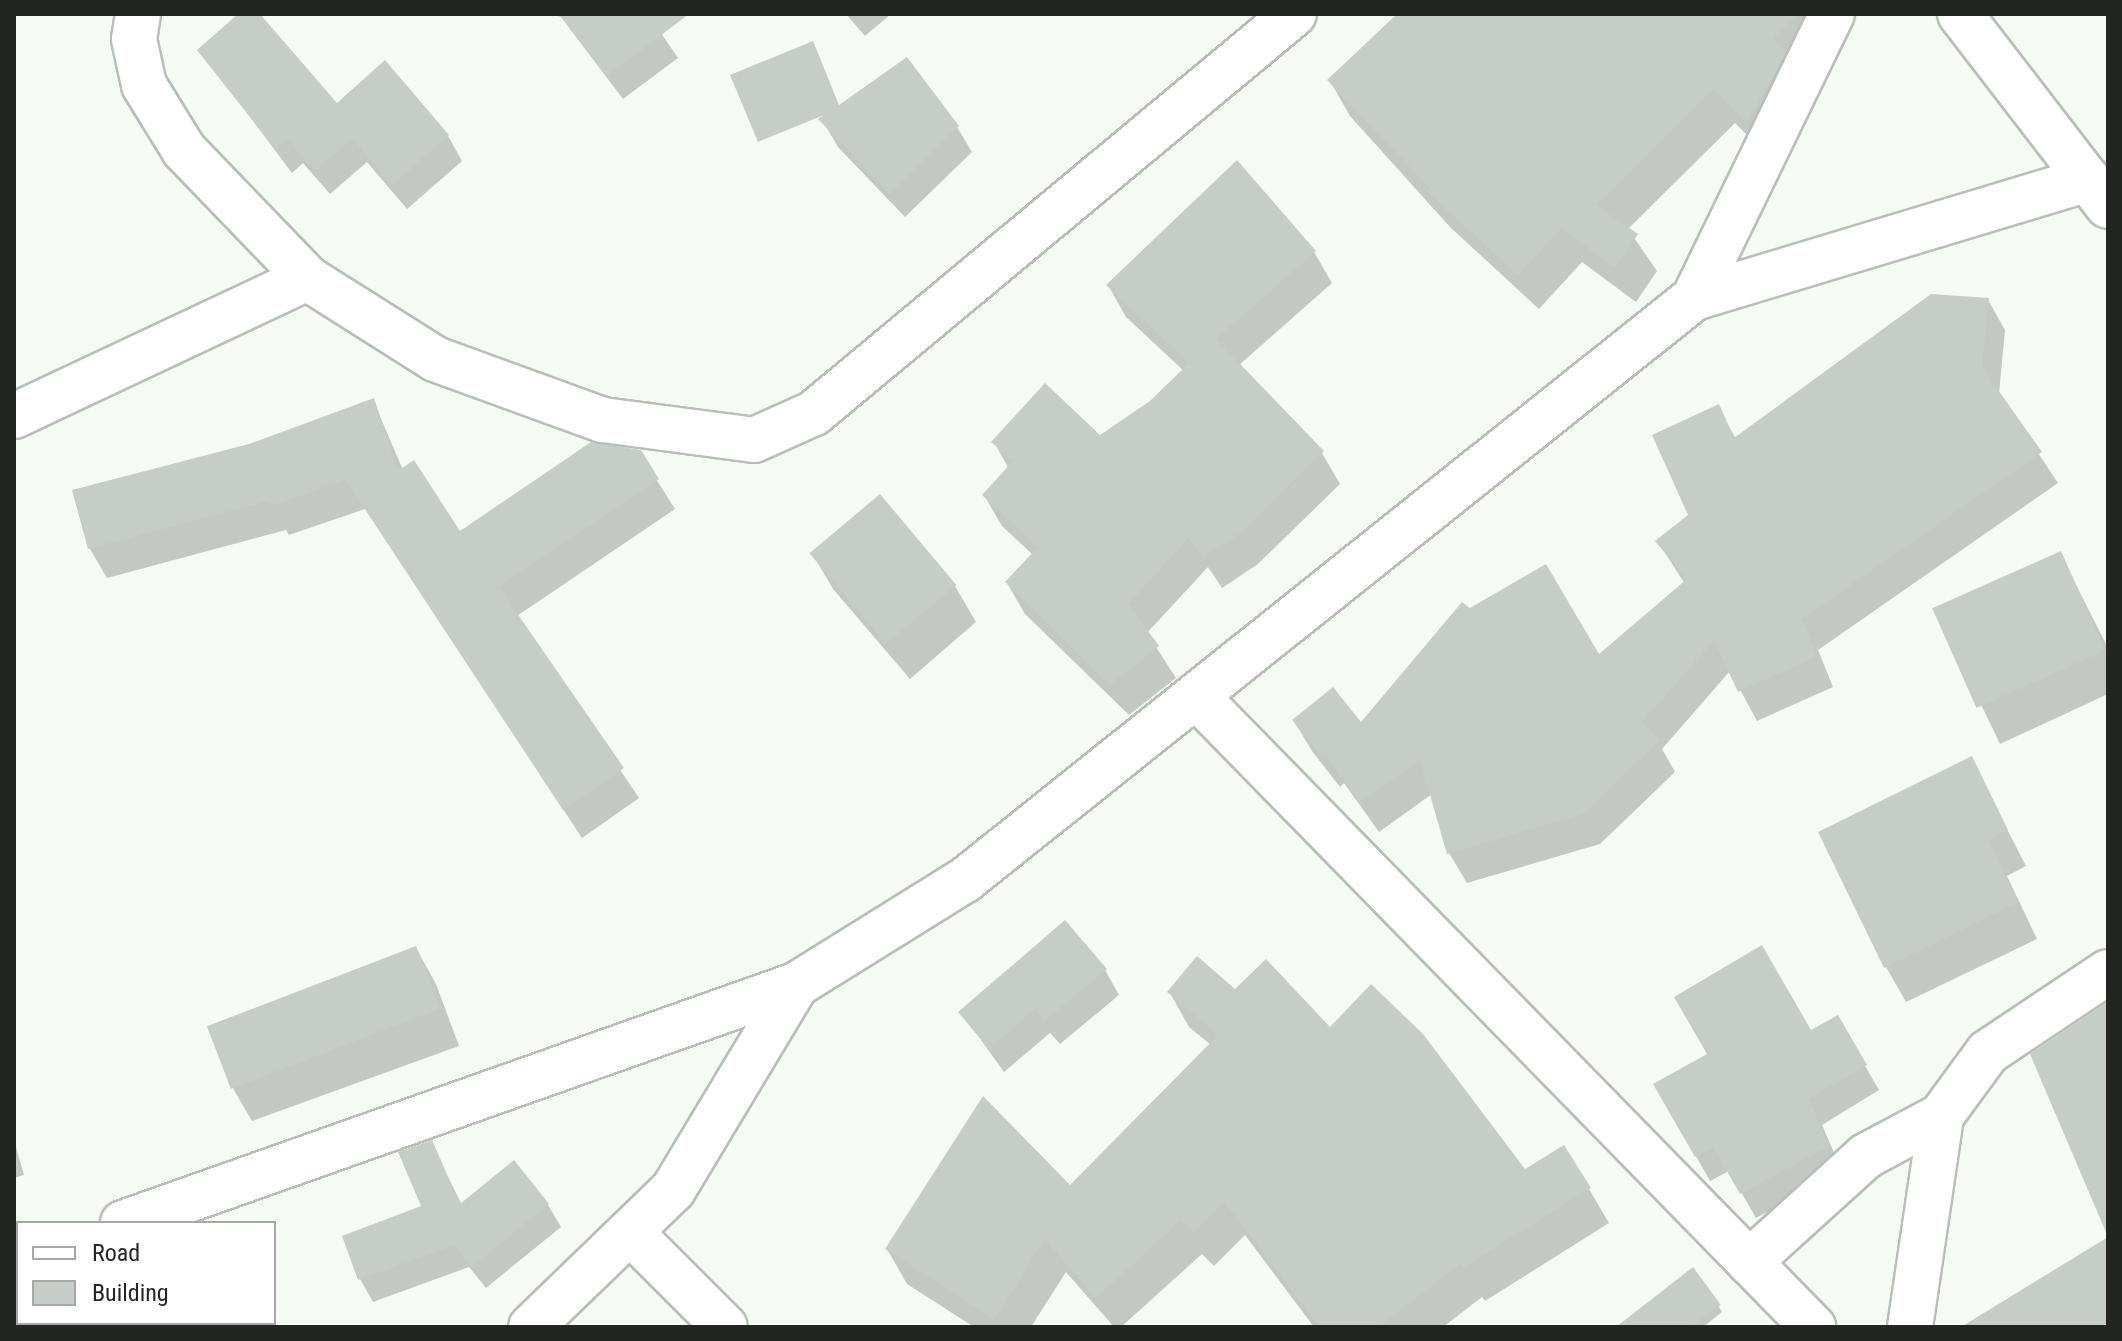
<!DOCTYPE html>
<html>
<head>
<meta charset="utf-8">
<style>
	body { margin:0 }
	#map { position:relative; width:2122px; height:1341px; overflow:hidden; background:#f5faf5; font-family:"Roboto Condensed",sans-serif }
	div>[style] { position:absolute }
	[style*='--x'] { left:calc(var(--x)*1px); top:calc(var(--y)*1px); width:calc(var(--w)*1px); rotate:calc(var(--a)*1deg) }
	.shadow>* { inset:0; background:#0003 }
	.building>* { inset:0; background:#c6ccc7; transform-origin:0 0 }
	.roads { filter:drop-shadow(2px 0 #b9beb9) drop-shadow(-2px 0 #b9beb9) drop-shadow(0 2px #b9beb9) drop-shadow(0 -2px #b9beb9) }
	.street>* { height:44px; margin:-22px; padding:0 22px; transform-origin:22px; border-radius:22px; background:#fff }
	span { translate:-50% -50%; white-space:nowrap; text-align:center; line-height:1.15; -webkit-text-stroke:6px #fff; paint-order:stroke }
	.frame { position:absolute; inset:0; border:16px solid #232523; pointer-events:none }
	.legend { position:absolute; left:16px; top:1221px; width:260px; height:104px; box-sizing:border-box; background:#fff; border:2px solid #a7a8a7; margin:0; padding:10px 14px; list-style:none; font-size:24px; color:#232523 }
	.legend li { display:flex; align-items:center; gap:16px; height:40px }
	.legend b { width:40px; border:2px solid #a7a8a7 }
</style>
</head>
<body>
<div id="map">
	<div class="shadow">
		<i style="clip-path:polygon(241px 14px,257px 14px,337px 106px,448px 136px,462px 161px,407px 209px,367px 162px,330px 194px,303px 163px,292px 173px,200px 50px)"></i>
		<i style="clip-path:polygon(552px 14px,648px 14px,678px 58px,623px 99px,561px 17px)"></i>
		<i style="clip-path:polygon(846px 14px,891px 14px,865px 36px)"></i>
		<i style="clip-path:polygon(1400px 14px,1816px 14px,1768px 156px,1735px 123px,1628px 229px,1657px 271px,1636px 302px,1582px 262px,1539px 309px,1450px 227px,1350px 116px,1330px 81px)"></i>
		<i style="clip-path:polygon(824px 123px,957px 127px,972px 152px,905px 217px,838px 147px)"></i>
		<i style="clip-path:polygon(1314px 252px,1332px 283px,1239px 365px,1322px 453px,1340px 484px,1258px 564px,1222px 588px,1208px 567px,1147px 633px,1176px 678px,1129px 715px,1025px 614px,1007px 583px,1033px 555px,1002px 526px,984px 495px,1009px 469px,994px 442px,1100px 438px,1152px 402px,1184px 371px,1126px 317px,1108px 285px)"></i>
		<i style="clip-path:polygon(1988px 300px,2005px 330px,1999px 394px,2058px 483px,1818px 650px,1833px 687px,1757px 721px,1730px 671px,1662px 749px,1675px 772px,1600px 844px,1467px 883px,1449px 853px,1432px 794px,1379px 832px,1344px 783px,1340px 787px,1312px 751px,1294px 721px,1361px 725px,1470px 611px,1598px 657px,1685px 584px,1658px 542px,1690px 515px,1718px 407px,1736px 439px)"></i>
		<i style="clip-path:polygon(373px 400px,403px 470px,459px 534px,639px 452px,675px 509px,517px 616px,639px 798px,582px 838px,365px 509px,289px 535px,286px 530px,107px 578px,90px 549px,75px 492px,250px 446px)"></i>
		<i style="clip-path:polygon(812px 553px,955px 586px,976px 622px,910px 679px,833px 589px)"></i>
		<i style="clip-path:polygon(2060px 553px,2108px 648px,2108px 694px,2000px 744px,1936px 611px)"></i>
		<i style="clip-path:polygon(1971px 759px,2026px 866px,2007px 876px,2037px 939px,1906px 1002px,1886px 967px)"></i>
		<i style="clip-path:polygon(416px 948px,436px 984px,459px 1046px,252px 1121px,231px 1085px)"></i>
		<i style="clip-path:polygon(1105px 970px,1119px 995px,1060px 1044px,1050px 1033px,1004px 1072px,961px 1012px)"></i>
		<i style="clip-path:polygon(1235px 992px,1330px 1030px,1525px 1172px,1589px 1189px,1609px 1223px,1485px 1301px,1482px 1297px,1443px 1327px,1314px 1327px,1245px 1235px,1214px 1266px,1202px 1254px,1121px 1327px,1114px 1327px,1066px 1272px,1031px 1327px,974px 1327px,907px 1284px,887px 1249px,1070px 1187px,1211px 1045px,1189px 1027px,1170px 993px)"></i>
		<i style="clip-path:polygon(1837px 1018px,1879px 1090px,1822px 1125px,1842px 1171px,1756px 1218px,1729px 1171px,1710px 1181px,1656px 1085px,1810px 1033px)"></i>
		<i style="clip-path:polygon(14px 1140px,24px 1175px,14px 1178px)"></i>
		<i style="clip-path:polygon(431px 1143px,462px 1205px,548px 1205px,561px 1227px,486px 1288px,469px 1267px,373px 1302px,360px 1279px,423px 1207px)"></i>
		<i style="clip-path:polygon(1715px 1300px,1722px 1312px,1703px 1327px,1621px 1327px)"></i>
	</div>
	<div class="building">
		<i style="clip-path:polygon(238px 14px,260px 14px,337px 103px,385px 60px,449px 135px,392px 185px,352px 139px,315px 170px,288px 140px,276px 150px,197px 50px)"></i>
		<i style="clip-path:polygon(560px 14px,689px 14px,607px 76px)"></i>
		<i style="clip-path:polygon(1397px 14px,1798px 14px,1773px 39px,1786px 52px,1747px 123px,1714px 89px,1596px 205px,1638px 234px,1615px 268px,1561px 228px,1518px 275px,1427px 192px,1430px 188px,1327px 80px)"></i>
		<i style="clip-path:polygon(813px 41px,839px 105px,907px 57px,959px 126px,890px 194px,818px 119px,824px 115px,758px 142px,730px 75px)"></i>
		<i style="clip-path:polygon(1237px 160px,1316px 251px,1216px 339px,1324px 451px,1241px 533px,1202px 558px,1189px 538px,1128px 604px,1159px 646px,1110px 685px,1005px 582px,1038px 547px,982px 495px,1013px 461px,991px 442px,1045px 383px,1100px 435px,1150px 401px,1189px 363px,1106px 285px)"></i>
		<i style="clip-path:polygon(1931px 294px,1989px 298px,1982px 367px,2042px 452px,1802px 619px,1817px 656px,1738px 692px,1714px 640px,1642px 722px,1660px 740px,1583px 814px,1447px 854px,1420px 760px,1360px 803px,1326px 755px,1322px 758px,1292px 720px,1333px 687px,1361px 722px,1462px 602px,1470px 608px,1546px 564px,1599px 654px,1687px 579px,1655px 541px,1688px 515px,1652px 435px,1719px 404px,1734px 438px)"></i>
		<i style="clip-path:polygon(374px 398px,398px 471px,414px 460px,460px 531px,591px 442px,641px 450px,659px 479px,499px 587px,624px 768px,563px 810px,346px 480px,270px 506px,268px 501px,88px 549px,72px 490px,249px 444px)"></i>
		<i style="left:880px;top:494px;width:119px;height:92px;rotate:50deg"></i>
		<i style="left:2061px;top:551px;width:109px;height:141px;rotate:66deg"></i>
		<i style="clip-path:polygon(1972px 756px,2008px 830px,1988px 840px,2018px 902px,1884px 968px,1818px 832px)"></i>
		<i style="clip-path:polygon(1065px 920px,1107px 969px,1045px 1021px,1035px 1009px,989px 1049px,958px 1012px)"></i>
		<i style="clip-path:polygon(1762px 945px,1811px 1030px,1838px 1015px,1867px 1065px,1809px 1099px,1829px 1146px,1740px 1194px,1713px 1147px,1695px 1157px,1653px 1084px,1707px 1054px,1674px 997px)"></i>
		<i style="left:416px;top:946px;width:67px;height:224px;rotate:69deg"></i>
		<i style="clip-path:polygon(1197px 956px,1235px 989px,1266px 959px,1330px 1027px,1371px 984px,1423px 1034px,1525px 1169px,1564px 1145px,1591px 1188px,1464px 1267px,1461px 1264px,1378px 1327px,1319px 1327px,1224px 1202px,1194px 1232px,1181px 1220px,1096px 1298px,1045px 1239px,994px 1320px,885px 1249px,983px 1096px,1070px 1185px,1218px 1035px,1167px 992px)"></i>
		<i style="clip-path:polygon(2108px 1002px,2108px 1327px,1961px 1327px,2108px 1237px,2030px 1054px)"></i>
		<i style="clip-path:polygon(432px 1140px,460px 1204px,514px 1160px,549px 1204px,472px 1267px,455px 1245px,358px 1280px,342px 1236px,421px 1206px,398px 1152px)"></i>
		<i style="clip-path:polygon(1693px 1267px,1721px 1305px,1690px 1327px,1616px 1327px)"></i>
	</div>
	<div class="roads">
		<div class="street">
			<i style="--x:138;--y:14;--w:25;--a:99"></i>
			<i style="--x:134;--y:39;--w:47;--a:77.7"></i>
			<i style="--x:144;--y:85;--w:76;--a:58.4"></i>
			<i style="--x:184;--y:150;--w:178;--a:46.1"></i>
			<i style="--x:307;--y:278;--w:151;--a:32.3"></i>
			<i style="--x:435;--y:359;--w:179;--a:20"></i>
			<i style="--x:603;--y:420;--w:152;--a:7.5"></i>
			<i style="--x:754;--y:440;--w:66;--a:-24.2"></i>
			<i style="--x:814;--y:413;--w:624;--a:-39.74"></i>
			<i style="--x:1960;--y:14;--w:242;--a:52.4"></i>
			<i style="--x:1694;--y:298;--w:316;--a:-64.1"></i>
			<i style="--x:14;--y:416;--w:324;--a:-25.2"></i>
			<i style="--x:1196;--y:696;--w:883;--a:45.64"></i>
			<i style="--x:123;--y:1223;--w:714;--a:-19.48"></i>
			<i style="--x:796;--y:985;--w:199;--a:-31.9"></i>
			<i style="--x:965;--y:880;--w:933;--a:-38.6"></i>
			<i style="--x:1694;--y:298;--w:411;--a:-16.8"></i>
			<i style="--x:630;--y:1232;--w:134;--a:45"></i>
			<i style="--x:14;--y:1261;--w:4;--a:-14"></i>
			<i style="--x:1749;--y:1262;--w:158;--a:-42.2"></i>
			<i style="--x:1866;--y:1156;--w:85;--a:-28.1"></i>
			<i style="--x:1941;--y:1116;--w:79;--a:-53.7"></i>
			<i style="--x:1988;--y:1052;--w:144;--a:-33.7"></i>
			<i style="--x:531;--y:1327;--w:197;--a:-44"></i>
			<i style="--x:673;--y:1190;--w:239;--a:-59"></i>
			<i style="--x:1910;--y:1327;--w:213;--a:-81.6"></i>
		</div>
	</div>
	<div class="frame"></div>
	<ul class="legend">
	<li><b style="height:10px;background:#fff"></b>Road</li>
	<li><b style="height:22px;background:#c6ccc7"></b>Building</li>
	</ul>
</div>
</body>
</html>
